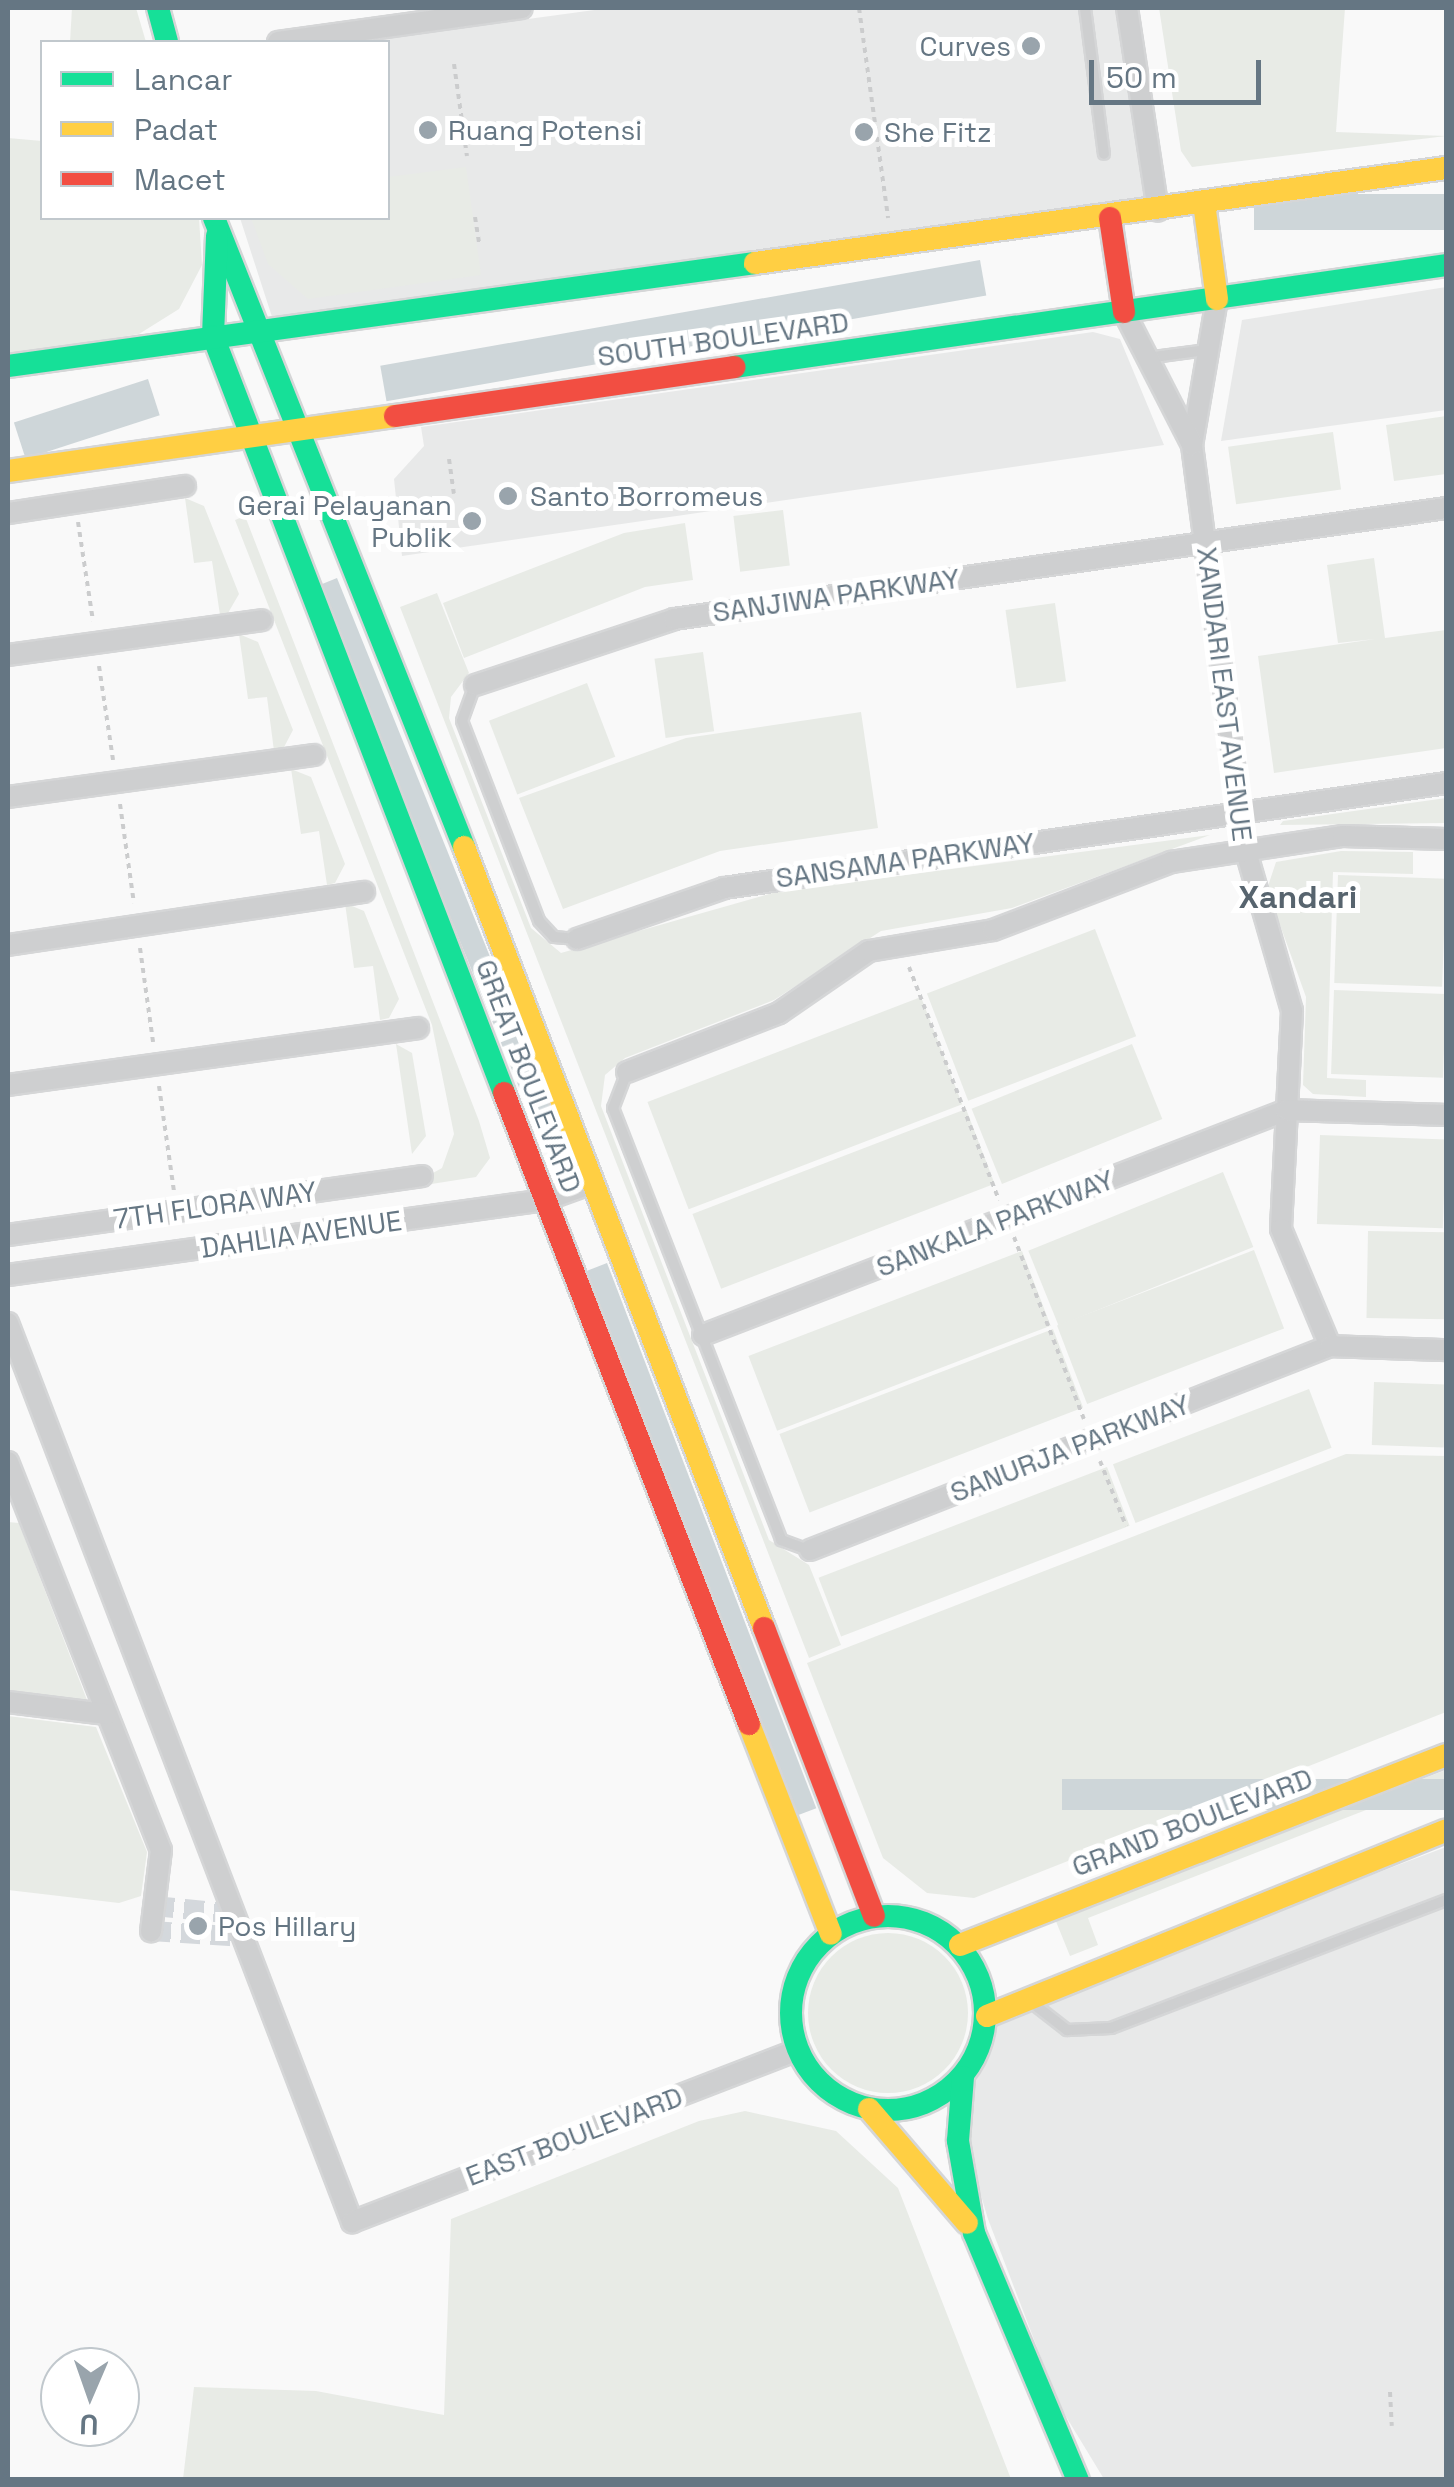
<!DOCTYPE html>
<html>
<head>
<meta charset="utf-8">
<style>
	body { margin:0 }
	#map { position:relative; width:1454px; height:2487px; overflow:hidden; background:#f9f9f9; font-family:"Space Grotesk",sans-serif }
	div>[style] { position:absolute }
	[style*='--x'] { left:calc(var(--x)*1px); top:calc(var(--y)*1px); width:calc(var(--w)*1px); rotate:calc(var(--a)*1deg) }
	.built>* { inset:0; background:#e8e9e9 }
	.green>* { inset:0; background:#e8ebe6; transform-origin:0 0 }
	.round { border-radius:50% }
	.water>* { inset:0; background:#ced6d9; transform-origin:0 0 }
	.street-tunnel>* { height:20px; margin-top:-10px; transform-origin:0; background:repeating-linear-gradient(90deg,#d4d8dc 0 20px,transparent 0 30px) }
	.path>* { height:4px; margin-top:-2px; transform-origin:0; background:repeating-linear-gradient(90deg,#cbcccd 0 5px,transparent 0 10px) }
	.roads { filter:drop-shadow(2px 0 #d5d6d7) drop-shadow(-2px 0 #d5d6d7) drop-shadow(0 2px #d5d6d7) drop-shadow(0 -2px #d5d6d7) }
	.lane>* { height:10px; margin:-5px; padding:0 5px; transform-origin:5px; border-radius:5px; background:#cecfd0 }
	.street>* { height:20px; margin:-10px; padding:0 10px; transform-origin:10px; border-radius:10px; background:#cecfd0 }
	.fast>* { height:22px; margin:-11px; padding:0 11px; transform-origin:11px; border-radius:11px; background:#16e098 }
	.fast>.ring { margin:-11px; padding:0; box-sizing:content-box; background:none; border:22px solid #16e098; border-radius:50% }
	.slow>* { height:22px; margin:-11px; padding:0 11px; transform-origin:11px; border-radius:11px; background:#ffcf43 }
	.jam>* { height:22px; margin:-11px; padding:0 11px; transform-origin:11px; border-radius:11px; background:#f24e42 }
	.dots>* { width:28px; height:28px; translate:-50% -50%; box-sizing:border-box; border:5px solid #fff; border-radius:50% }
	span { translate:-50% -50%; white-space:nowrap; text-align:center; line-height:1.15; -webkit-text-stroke:10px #fff; paint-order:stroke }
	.poi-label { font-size:28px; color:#657683 }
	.right { translate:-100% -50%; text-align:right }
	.left { translate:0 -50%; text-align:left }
	.street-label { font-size:28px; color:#657683 }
	.quarter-label { font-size:32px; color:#57646e; font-weight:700 }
	.frame { position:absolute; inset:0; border:10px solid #657683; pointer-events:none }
	.legend { position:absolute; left:40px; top:40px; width:350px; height:180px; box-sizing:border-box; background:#fff; border:2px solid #c1c8cd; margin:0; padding:12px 18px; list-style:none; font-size:30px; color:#657683 }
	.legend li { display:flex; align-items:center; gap:20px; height:50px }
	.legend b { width:50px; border:2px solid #c1c8cd }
	.north { position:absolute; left:40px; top:2347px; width:100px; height:100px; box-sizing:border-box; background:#fff; border:2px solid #c1c8cd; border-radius:50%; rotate:182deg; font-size:28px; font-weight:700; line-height:40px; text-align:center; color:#657683 }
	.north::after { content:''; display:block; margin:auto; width:35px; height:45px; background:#99a4ac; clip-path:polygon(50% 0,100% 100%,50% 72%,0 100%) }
	.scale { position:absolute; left:1089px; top:60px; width:172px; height:45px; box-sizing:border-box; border:5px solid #657683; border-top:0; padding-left:12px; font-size:30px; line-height:35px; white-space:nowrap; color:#657683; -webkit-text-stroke:8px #fff; paint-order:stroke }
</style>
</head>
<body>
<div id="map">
	<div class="built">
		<i style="clip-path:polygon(609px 8px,1118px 8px,1150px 205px,273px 320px,240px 218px,388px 218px,388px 42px,358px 42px)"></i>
		<i style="clip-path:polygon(1446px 287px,1446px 410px,1221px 441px,1242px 320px)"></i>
		<i style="clip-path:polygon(1093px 332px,1120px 339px,1164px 445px,402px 556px,394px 479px,424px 446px,421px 427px)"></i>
		<i style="clip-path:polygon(1446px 1847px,1446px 2479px,1104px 2479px,1059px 2405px,988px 2219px,966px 2145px,962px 2081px,1003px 2014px)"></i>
	</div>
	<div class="green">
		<i style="clip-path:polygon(72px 8px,136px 8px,146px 42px,70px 42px)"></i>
		<i style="clip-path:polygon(1159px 8px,1345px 8px,1336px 132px,1446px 136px,1192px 167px,1181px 151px)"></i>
		<i style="clip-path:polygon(8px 138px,42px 141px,42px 218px,199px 218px,202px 265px,179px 309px,139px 334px,8px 355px)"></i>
		<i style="clip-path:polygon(466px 167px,481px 275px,308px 299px,268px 264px,251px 218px,388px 218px,388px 177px)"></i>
		<i style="clip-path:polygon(1446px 416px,1446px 474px,1394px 481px,1386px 425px)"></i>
		<i style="left:1333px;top:432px;width:58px;height:106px;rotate:82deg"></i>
		<i style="clip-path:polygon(185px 498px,204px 506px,239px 594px,228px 613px,220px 615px,212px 561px,194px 563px)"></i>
		<i style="left:783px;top:510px;width:56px;height:50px;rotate:83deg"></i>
		<i style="clip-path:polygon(245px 516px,479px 1121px,490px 1158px,476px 1177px,406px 1188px,442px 1168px,454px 1134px,432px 1025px,235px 520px)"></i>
		<i style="clip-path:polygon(685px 523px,693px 580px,645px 587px,464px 658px,443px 603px,624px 533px)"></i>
		<i style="clip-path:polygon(1374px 558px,1385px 638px,1446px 630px,1446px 748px,1274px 773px,1258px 656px,1375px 639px,1338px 643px,1327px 565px)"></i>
		<i style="clip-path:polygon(437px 593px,469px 673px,451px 697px,449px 718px,531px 928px,561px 953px,776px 892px,1210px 835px,1012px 908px,881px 931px,774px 1000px,625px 1058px,605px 1075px,601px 1106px,769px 1540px,809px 1565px,841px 1645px,809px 1658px,400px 607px)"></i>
		<i style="left:1055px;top:603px;width:79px;height:50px;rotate:82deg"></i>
		<i style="clip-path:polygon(239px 634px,258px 642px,293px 730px,283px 749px,274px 751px,267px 697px,248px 699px)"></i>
		<i style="left:703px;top:652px;width:80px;height:49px;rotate:82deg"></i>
		<i style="left:587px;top:683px;width:79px;height:105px;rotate:69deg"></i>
		<i style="clip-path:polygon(861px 712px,878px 828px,720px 851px,563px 909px,519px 798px,686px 738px)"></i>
		<i style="clip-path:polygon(291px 769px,311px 777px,345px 864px,335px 883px,327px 885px,319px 831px,301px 834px)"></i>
		<i style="clip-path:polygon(1446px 798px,1446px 823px,1280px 825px,1283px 821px)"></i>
		<i style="clip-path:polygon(1341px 851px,1413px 852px,1413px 874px,1333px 872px,1327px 1078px,1366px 1080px,1366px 1097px,1313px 1094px,1303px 1085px,1306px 997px,1267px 889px,1276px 862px)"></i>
		<i style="left:1338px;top:875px;width:108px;height:108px;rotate:2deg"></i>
		<i style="clip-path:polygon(345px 903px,364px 911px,399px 999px,389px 1018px,380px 1020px,373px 966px,354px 968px)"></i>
		<i style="left:1095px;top:929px;width:115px;height:180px;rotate:69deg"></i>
		<i style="left:1334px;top:990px;width:112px;height:84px;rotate:2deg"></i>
		<i style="left:921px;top:997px;width:115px;height:293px;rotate:69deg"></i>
		<i style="clip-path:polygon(396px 1044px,412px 1053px,426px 1136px,412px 1154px)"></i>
		<i style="left:1132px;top:1044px;width:81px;height:173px;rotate:68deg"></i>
		<i style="left:966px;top:1109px;width:80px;height:293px;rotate:69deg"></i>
		<i style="left:1320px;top:1135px;width:126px;height:89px;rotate:2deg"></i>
		<i style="left:1223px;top:1172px;width:81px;height:210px;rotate:68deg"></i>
		<i style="left:1368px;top:1231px;width:78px;height:87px;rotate:1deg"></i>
		<i style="left:1254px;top:1250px;width:84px;height:211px;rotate:69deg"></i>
		<i style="left:1022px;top:1251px;width:80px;height:293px;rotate:69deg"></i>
		<i style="left:1053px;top:1329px;width:84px;height:293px;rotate:69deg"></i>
		<i style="left:1374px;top:1382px;width:72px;height:63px;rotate:2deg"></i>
		<i style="left:1309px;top:1389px;width:63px;height:210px;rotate:69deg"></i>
		<i style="clip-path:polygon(1346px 1454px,1446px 1456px,1446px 1712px,974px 1898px,927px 1893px,883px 1858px,807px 1663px)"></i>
		<i style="left:1107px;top:1467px;width:63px;height:309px;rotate:69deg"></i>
		<i style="clip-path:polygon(8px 1522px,19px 1523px,87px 1700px,8px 1690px)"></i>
		<i style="clip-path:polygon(8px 1716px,96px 1727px,147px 1852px,141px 1896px,119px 1903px,8px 1890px)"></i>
		<i style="clip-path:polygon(1446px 1770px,1446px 1779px,1088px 1918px,1098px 1945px,1070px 1956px,1055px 1919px)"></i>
		<i class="round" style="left:808px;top:1933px;width:160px;height:160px"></i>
		<i style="clip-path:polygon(745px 2111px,836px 2131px,898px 2188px,1011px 2479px,183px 2479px,194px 2387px,316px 2391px,444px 2415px,451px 2219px,699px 2121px)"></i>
	</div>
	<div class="water">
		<i style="left:1446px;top:194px;width:36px;height:192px;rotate:90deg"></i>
		<i style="left:980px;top:260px;width:36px;height:609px;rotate:80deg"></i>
		<i style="left:148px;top:379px;width:38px;height:141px;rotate:72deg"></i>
		<i style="left:337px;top:578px;width:582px;height:22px;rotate:68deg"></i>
		<i style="left:607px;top:1263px;width:584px;height:22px;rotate:69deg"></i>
		<i style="left:1446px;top:1779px;width:31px;height:384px;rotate:90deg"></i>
	</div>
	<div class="street-tunnel">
		<i style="--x:154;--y:1906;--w:82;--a:5.6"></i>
		<i style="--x:151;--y:1931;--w:94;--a:3.7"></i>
	</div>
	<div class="path">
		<i style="--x:859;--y:8;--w:212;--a:82.1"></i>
		<i style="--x:454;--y:64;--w:93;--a:82"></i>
		<i style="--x:475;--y:217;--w:26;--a:81"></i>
		<i style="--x:449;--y:459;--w:35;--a:82"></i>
		<i style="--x:78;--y:522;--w:100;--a:81.4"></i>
		<i style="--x:99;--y:666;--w:95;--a:81.5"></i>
		<i style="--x:120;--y:804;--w:100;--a:82"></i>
		<i style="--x:140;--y:948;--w:95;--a:82.1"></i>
		<i style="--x:909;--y:967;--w:250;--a:68.9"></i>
		<i style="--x:159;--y:1086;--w:106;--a:81.9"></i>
		<i style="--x:1014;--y:1237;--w:195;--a:69"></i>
		<i style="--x:1100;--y:1461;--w:70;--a:68.2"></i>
		<i style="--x:1390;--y:2392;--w:34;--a:87"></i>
	</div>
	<div class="roads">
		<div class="lane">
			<i style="--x:1085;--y:8;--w:147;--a:82.6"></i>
			<i style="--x:1146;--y:358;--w:62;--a:-7.5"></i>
			<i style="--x:475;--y:685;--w:38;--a:110"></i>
			<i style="--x:462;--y:721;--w:214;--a:68.9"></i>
			<i style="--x:539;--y:921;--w:22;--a:47"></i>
			<i style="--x:554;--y:937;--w:23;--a:5"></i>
			<i style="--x:627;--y:1072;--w:39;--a:111"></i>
			<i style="--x:613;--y:1108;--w:464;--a:68.7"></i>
			<i style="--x:781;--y:1540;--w:30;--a:20"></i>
			<i style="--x:1031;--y:2002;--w:46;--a:37.9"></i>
			<i style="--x:1067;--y:2030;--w:44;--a:-2.6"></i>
			<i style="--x:1111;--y:2028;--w:359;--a:-20.9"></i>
		</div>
		<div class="street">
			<i style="--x:1127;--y:8;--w:205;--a:81.3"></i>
			<i style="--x:278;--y:42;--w:246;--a:-7.9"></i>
			<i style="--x:1217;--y:299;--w:148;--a:99.7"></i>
			<i style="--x:1192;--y:445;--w:406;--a:82.5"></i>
			<i style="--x:1245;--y:848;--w:170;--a:73.9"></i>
			<i style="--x:1292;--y:1011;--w:218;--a:92.9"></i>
			<i style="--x:1281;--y:1229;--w:127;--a:67.3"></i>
			<i style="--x:1124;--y:312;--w:149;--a:62.9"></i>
			<i style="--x:8;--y:513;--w:179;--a:-8.7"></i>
			<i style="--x:8;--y:655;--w:256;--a:-7.8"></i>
			<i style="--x:475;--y:685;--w:210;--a:-18.3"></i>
			<i style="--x:674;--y:619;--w:780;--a:-8.18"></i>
			<i style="--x:8;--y:797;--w:309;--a:-7.8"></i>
			<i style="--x:577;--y:939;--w:156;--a:-19.1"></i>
			<i style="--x:724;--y:888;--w:730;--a:-8.27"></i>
			<i style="--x:8;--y:945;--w:360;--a:-8.5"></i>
			<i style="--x:627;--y:1072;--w:163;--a:-21.2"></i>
			<i style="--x:779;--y:1013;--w:109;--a:-34.6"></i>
			<i style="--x:869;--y:951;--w:126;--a:-9.6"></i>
			<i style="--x:993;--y:930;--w:191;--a:-20.9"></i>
			<i style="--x:1171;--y:862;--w:174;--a:-8.6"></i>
			<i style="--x:1343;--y:836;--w:103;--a:1.7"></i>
			<i style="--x:8;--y:1085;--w:414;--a:-7.9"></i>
			<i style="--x:8;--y:1235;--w:418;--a:-8.1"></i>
			<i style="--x:8;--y:1275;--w:542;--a:-7.95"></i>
			<i style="--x:545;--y:1200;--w:50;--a:-19.9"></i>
			<i style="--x:8;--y:1323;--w:963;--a:69.06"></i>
			<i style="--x:352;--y:2222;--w:477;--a:-21.1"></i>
			<i style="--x:703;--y:1335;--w:626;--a:-21.07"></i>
			<i style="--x:1287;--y:1110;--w:159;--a:1.8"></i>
			<i style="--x:8;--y:1462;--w:417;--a:68.5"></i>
			<i style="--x:161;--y:1850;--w:82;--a:97"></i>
			<i style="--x:810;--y:1550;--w:559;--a:-21.42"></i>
			<i style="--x:1330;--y:1346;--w:116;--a:2"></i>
			<i style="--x:8;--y:1702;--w:99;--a:7"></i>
		</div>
		<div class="fast">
			<i style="--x:158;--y:8;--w:35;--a:75"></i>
			<i style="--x:214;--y:218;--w:677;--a:68.32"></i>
			<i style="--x:217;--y:236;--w:100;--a:92.3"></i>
			<i style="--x:213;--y:336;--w:811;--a:68.97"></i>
			<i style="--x:8;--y:366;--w:754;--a:-7.85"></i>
			<i style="--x:734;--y:367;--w:719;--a:-8.15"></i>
			<i class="ring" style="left:791px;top:1916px;width:172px;height:172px"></i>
			<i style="--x:963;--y:2077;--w:64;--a:94.5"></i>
			<i style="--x:958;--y:2141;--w:93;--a:80.1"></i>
			<i style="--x:974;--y:2233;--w:268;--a:67.2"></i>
		</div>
		<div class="slow">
			<i style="--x:1204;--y:203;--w:97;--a:82.3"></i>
			<i style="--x:755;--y:263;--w:697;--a:-7.83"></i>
			<i style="--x:8;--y:471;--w:391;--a:-8.1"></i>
			<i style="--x:464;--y:847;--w:837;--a:68.99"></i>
			<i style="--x:749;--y:1724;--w:225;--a:68.7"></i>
			<i style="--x:960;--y:1945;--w:522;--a:-21.35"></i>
			<i style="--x:987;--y:2016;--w:495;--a:-22"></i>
			<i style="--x:869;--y:2109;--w:150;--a:49.3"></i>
		</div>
		<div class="jam">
			<i style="--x:1110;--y:218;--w:95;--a:81.5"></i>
			<i style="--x:395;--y:416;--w:343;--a:-8.2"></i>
			<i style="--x:504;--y:1093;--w:677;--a:68.78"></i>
			<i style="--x:764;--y:1628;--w:308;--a:69.1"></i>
		</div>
	</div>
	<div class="dots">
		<i style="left:1031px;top:46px;background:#99a4ac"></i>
		<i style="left:428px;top:130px;background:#99a4ac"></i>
		<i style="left:864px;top:132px;background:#99a4ac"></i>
		<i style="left:508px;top:496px;background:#99a4ac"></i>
		<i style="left:472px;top:521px;background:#99a4ac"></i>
		<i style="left:198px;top:1926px;background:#99a4ac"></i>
	</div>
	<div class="poi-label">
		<span class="right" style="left:1011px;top:46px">Curves</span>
		<span class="left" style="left:448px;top:130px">Ruang Potensi</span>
		<span class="left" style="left:884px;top:132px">She Fitz</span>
		<span class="left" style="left:530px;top:496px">Santo Borromeus</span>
		<span class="right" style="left:452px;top:521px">Gerai Pelayanan<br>Publik</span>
		<span class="left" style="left:218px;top:1926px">Pos Hillary</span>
	</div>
	<div class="street-label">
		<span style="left:723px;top:339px;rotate:-8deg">SOUTH BOULEVARD</span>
		<span style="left:836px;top:595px;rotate:-8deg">SANJIWA PARKWAY</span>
		<span style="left:1225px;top:694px;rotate:83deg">XANDARI EAST AVENUE</span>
		<span style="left:905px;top:860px;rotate:-8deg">SANSAMA PARKWAY</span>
		<span style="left:529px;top:1076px;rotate:69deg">GREAT BOULEVARD</span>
		<span style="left:215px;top:1205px;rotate:-8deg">7TH FLORA WAY</span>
		<span style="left:995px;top:1223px;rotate:-21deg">SANKALA PARKWAY</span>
		<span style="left:301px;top:1234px;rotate:-8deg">DAHLIA AVENUE</span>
		<span style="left:1070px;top:1448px;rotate:-21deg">SANURJA PARKWAY</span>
		<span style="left:1192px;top:1822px;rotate:-21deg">GRAND BOULEVARD</span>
		<span style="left:574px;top:2136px;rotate:-21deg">EAST BOULEVARD</span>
	</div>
	<div class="quarter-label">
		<span style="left:1298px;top:897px">Xandari</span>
	</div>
	<div class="frame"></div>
	<ul class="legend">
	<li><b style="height:12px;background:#16e098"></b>Lancar</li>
	<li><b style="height:12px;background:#ffcf43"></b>Padat</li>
	<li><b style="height:12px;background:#f24e42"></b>Macet</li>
	</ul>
	<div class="north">U</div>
	<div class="scale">50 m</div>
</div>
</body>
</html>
